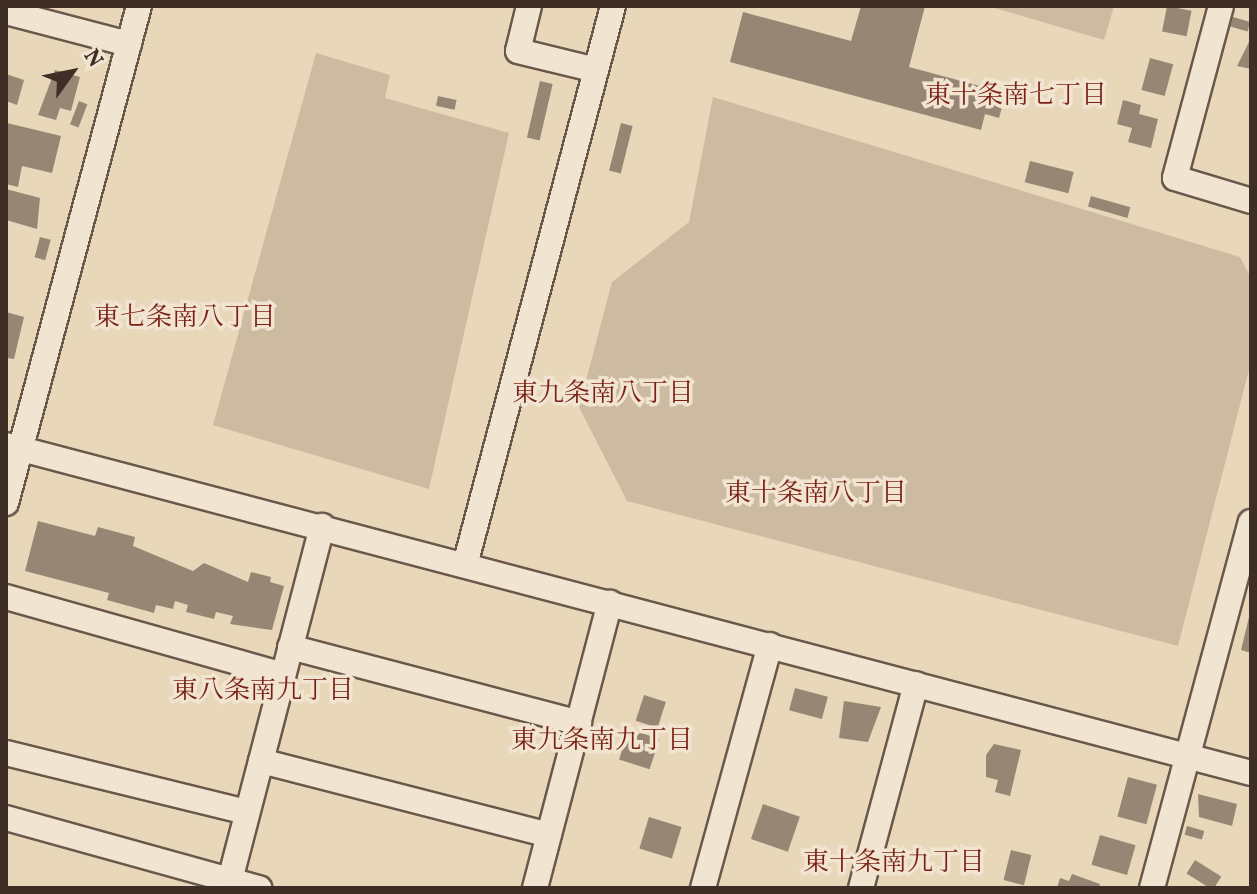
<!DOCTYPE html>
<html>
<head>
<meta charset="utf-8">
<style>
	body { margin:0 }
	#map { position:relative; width:1257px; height:894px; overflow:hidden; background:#e9d7ba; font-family:Vollkorn,"Noto Serif JP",serif }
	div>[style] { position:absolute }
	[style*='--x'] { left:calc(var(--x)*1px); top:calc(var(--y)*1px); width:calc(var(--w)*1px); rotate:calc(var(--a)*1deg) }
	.green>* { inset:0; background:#ccbaa1 }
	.building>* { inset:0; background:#978673; transform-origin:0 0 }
	.roads { filter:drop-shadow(2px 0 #6a584b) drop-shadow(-2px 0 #6a584b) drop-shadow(0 2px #6a584b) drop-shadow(0 -2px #6a584b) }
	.minor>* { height:24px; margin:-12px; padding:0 12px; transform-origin:12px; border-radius:12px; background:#f1e5d2 }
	span { translate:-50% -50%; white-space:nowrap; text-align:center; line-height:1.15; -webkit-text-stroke:7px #f1e5d2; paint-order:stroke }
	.neighbourhood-label { font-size:26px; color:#7a1f14 }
	.frame { position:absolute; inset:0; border:8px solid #3f2e26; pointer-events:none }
	.north { position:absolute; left:32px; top:32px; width:80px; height:80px; -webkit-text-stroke:6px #f1e5d2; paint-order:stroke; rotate:57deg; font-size:22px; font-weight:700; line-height:32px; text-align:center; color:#3f2e26 }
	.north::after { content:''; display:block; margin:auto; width:28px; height:36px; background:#3f2e26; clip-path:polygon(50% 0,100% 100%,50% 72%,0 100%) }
</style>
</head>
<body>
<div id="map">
	<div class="green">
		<i style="clip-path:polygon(988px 6px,1114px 6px,1104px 40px)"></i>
		<i style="clip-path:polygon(316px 53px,390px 75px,385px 98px,509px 133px,429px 489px,213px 425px)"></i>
		<i style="clip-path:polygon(713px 97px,1240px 257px,1251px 278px,1251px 362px,1178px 646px,627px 501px,579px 407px,612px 282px,689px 222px)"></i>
	</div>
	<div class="building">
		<i style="clip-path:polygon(861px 6px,925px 6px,909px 67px,1006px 93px,999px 118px,985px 114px,981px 130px,730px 62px,743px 12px,851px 41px)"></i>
		<i style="left:1167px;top:6px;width:25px;height:26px;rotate:11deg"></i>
		<i style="left:1233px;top:17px;width:18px;height:10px;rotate:16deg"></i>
		<i style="clip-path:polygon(1251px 38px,1251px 69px,1237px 66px)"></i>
		<i style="left:1150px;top:58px;width:24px;height:33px;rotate:15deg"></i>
		<i style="clip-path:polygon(55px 70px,80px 77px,71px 111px,60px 108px,56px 120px,38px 115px)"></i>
		<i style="clip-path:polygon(6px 74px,24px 80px,17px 105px,6px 101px)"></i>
		<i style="left:540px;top:81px;width:13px;height:58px;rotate:13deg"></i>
		<i style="left:438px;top:96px;width:19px;height:10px;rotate:12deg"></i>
		<i style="clip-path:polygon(1123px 100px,1141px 105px,1139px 114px,1158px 119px,1151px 148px,1128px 142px,1132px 128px,1117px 124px)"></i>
		<i style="left:79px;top:101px;width:9px;height:25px;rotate:21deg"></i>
		<i style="clip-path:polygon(7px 123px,61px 136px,52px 173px,22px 166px,18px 187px,6px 184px)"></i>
		<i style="left:621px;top:123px;width:12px;height:49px;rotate:14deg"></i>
		<i style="left:1030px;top:161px;width:45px;height:22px;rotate:14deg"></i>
		<i style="clip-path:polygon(6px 189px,40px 198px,37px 229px,6px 220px)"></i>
		<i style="left:1091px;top:196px;width:41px;height:11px;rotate:16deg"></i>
		<i style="left:40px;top:237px;width:11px;height:21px;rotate:15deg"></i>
		<i style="clip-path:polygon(6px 312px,24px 317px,14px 359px,6px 358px)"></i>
		<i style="clip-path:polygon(38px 521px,95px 536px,98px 527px,135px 537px,133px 546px,193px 571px,204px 563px,248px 582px,251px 572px,271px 577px,270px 582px,284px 586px,272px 630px,230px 624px,233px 616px,216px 612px,214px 619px,186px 612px,188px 605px,175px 601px,173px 609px,156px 605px,154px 613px,107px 600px,109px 593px,25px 571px)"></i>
		<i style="clip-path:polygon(1250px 613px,1251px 614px,1251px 653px,1241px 650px)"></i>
		<i style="left:795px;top:688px;width:34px;height:23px;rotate:15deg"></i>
		<i style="left:644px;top:695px;width:23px;height:27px;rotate:18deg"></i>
		<i style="clip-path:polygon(844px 701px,881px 707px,868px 742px,839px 738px)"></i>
		<i style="left:629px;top:729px;width:32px;height:32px;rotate:18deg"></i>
		<i style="clip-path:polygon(994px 744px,1021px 750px,1010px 796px,995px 792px,998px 780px,986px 777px,986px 755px)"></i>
		<i style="left:1128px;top:777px;width:30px;height:41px;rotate:15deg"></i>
		<i style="clip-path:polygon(1198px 794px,1237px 804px,1232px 826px,1199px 817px)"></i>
		<i style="left:763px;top:804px;width:39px;height:37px;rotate:19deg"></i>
		<i style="left:649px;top:817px;width:34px;height:33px;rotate:17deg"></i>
		<i style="left:1187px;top:826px;width:18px;height:9px;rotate:16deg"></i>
		<i style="left:1100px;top:835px;width:37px;height:31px;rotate:16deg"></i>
		<i style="left:1011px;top:850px;width:21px;height:31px;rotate:14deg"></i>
		<i style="left:1195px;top:860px;width:31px;height:16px;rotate:32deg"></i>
		<i style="clip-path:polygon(1072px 874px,1100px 884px,1099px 888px,1057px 888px,1060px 878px,1069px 881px)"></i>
	</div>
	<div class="roads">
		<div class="minor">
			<i style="--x:529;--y:6;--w:46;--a:103.7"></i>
			<i style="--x:518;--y:51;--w:80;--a:13.7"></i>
			<i style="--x:1221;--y:6;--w:178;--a:105"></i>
			<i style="--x:1175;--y:178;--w:79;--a:16.8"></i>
			<i style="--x:6;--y:12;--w:127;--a:14.6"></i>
			<i style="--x:6;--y:445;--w:1287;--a:14.76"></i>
			<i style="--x:6;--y:503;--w:514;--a:-75.02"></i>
			<i style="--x:465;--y:565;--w:578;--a:-75.17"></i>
			<i style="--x:6;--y:597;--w:288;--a:15.7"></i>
			<i style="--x:290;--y:647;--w:299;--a:14.7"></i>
			<i style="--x:6;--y:753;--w:248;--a:13.8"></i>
			<i style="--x:261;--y:761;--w:297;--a:14.4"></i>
			<i style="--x:6;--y:818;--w:263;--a:15.5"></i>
			<i style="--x:230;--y:880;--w:366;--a:-75.4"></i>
			<i style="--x:535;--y:888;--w:295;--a:-75.3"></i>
			<i style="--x:703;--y:888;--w:252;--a:-74.6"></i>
			<i style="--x:861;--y:888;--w:211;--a:-74.9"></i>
			<i style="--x:1152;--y:888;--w:379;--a:-74.9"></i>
		</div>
	</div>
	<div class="neighbourhood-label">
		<span style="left:1016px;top:97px">東十条南七丁目</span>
		<span style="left:185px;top:319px">東七条南八丁目</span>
		<span style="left:603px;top:395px">東九条南八丁目</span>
		<span style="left:816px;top:495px">東十条南八丁目</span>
		<span style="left:263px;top:692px">東八条南九丁目</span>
		<span style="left:602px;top:742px">東九条南九丁目</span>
		<span style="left:894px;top:864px">東十条南九丁目</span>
	</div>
	<div class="frame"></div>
	<div class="north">N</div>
</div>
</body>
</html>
